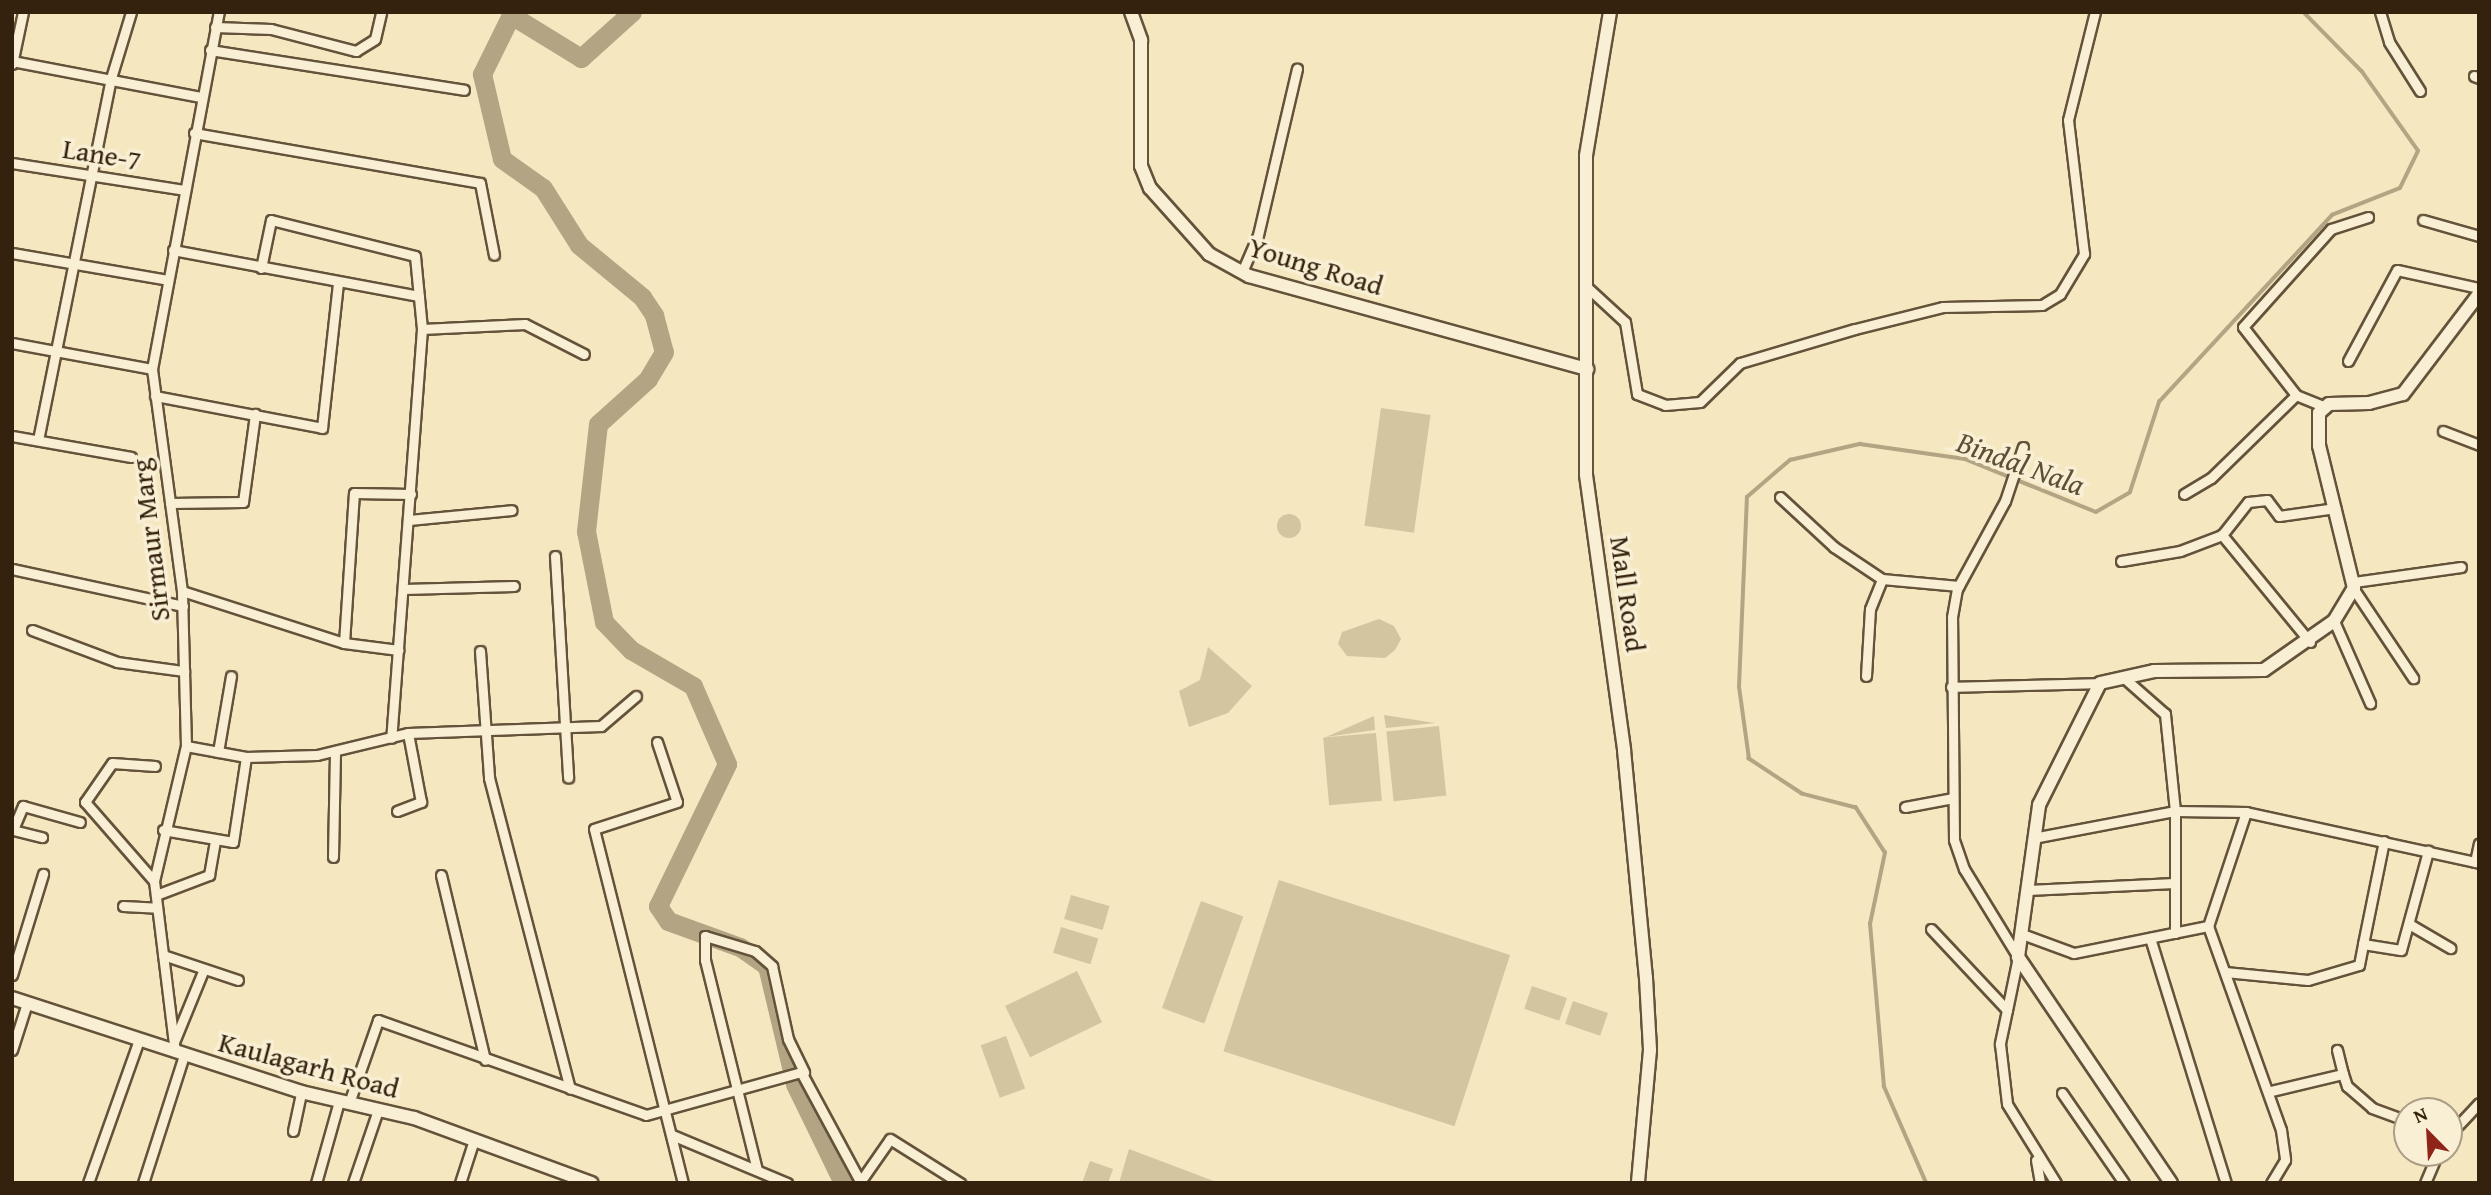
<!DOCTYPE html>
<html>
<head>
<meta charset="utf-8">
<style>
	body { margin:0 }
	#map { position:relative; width:2491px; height:1195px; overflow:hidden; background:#f5e7bf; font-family:"Gentium Book Plus",serif }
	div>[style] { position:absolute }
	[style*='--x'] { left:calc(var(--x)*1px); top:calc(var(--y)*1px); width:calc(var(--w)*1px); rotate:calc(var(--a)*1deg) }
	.green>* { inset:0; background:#d4c5a1; transform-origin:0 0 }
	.round { border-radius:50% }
	.stream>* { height:3.5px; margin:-1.75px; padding:0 1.75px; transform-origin:1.75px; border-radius:1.75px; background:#b3a483 }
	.river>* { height:19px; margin:-9.5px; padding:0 9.5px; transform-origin:9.5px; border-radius:9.5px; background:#b3a483 }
	.roads { filter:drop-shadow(2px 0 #64523a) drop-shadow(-2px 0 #64523a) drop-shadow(0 2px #64523a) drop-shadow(0 -2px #64523a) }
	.minor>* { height:9px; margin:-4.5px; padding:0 4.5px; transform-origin:4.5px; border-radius:4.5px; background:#f8efd5 }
	.tertiary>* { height:12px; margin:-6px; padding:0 6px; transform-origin:6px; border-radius:6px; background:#f8efd5 }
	span { translate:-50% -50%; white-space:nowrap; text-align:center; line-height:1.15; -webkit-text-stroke:7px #f8efd5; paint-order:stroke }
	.street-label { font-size:28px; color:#34210e }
	.water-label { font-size:30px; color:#604f37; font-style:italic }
	.frame { position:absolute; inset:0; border:14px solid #34210e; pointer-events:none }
	.north { position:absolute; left:2393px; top:1097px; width:70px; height:70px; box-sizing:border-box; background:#f8efd5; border:2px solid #aa9d85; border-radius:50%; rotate:336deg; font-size:19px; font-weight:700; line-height:28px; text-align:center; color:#34210e }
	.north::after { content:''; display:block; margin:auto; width:24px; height:32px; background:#8f2418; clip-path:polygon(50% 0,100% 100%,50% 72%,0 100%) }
</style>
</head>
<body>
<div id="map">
	<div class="green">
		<i style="left:1381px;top:408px;width:50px;height:119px;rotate:8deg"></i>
		<i class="round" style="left:1277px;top:514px;width:24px;height:24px"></i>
		<i style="clip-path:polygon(1379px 619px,1394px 626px,1401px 639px,1395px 650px,1385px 658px,1347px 656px,1338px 644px,1342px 632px)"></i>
		<i style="clip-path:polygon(1208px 647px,1252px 686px,1228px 713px,1189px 727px,1179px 691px,1200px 680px)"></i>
		<i style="clip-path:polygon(1384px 715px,1435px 723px,1386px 728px)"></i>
		<i style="clip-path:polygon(1374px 716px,1375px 730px,1326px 737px)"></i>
		<i style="left:1439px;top:726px;width:70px;height:53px;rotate:84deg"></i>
		<i style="left:1376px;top:733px;width:68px;height:53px;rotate:85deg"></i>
		<i style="left:1279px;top:880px;width:243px;height:180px;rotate:18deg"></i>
		<i style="left:1071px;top:895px;width:40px;height:25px;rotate:16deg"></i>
		<i style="left:1201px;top:901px;width:45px;height:114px;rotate:20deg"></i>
		<i style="left:1061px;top:927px;width:39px;height:27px;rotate:17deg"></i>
		<i style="left:1077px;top:971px;width:57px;height:80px;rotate:64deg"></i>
		<i style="left:1532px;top:986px;width:37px;height:24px;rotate:19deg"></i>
		<i style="left:1573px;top:1001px;width:37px;height:24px;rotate:19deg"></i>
		<i style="left:1006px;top:1036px;width:56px;height:27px;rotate:70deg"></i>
		<i style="clip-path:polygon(1129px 1149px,1219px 1183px,1119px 1183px)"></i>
		<i style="clip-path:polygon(1090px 1161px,1113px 1169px,1108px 1183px,1082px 1183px)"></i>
	</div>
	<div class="stream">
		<i style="--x:1926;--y:1183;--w:105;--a:-113.6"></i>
		<i style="--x:1884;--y:1087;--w:164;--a:-94.9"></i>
		<i style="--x:1870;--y:924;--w:73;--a:-78.1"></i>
		<i style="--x:1885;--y:853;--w:54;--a:-122.8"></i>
		<i style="--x:1856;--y:808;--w:56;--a:-165.5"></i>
		<i style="--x:1802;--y:794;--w:64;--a:-146.6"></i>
		<i style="--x:1749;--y:759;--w:73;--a:-97.9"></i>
		<i style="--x:1739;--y:687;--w:190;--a:-87.6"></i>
		<i style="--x:1747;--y:497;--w:57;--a:-40.7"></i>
		<i style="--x:1790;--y:460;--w:72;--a:-12.9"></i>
		<i style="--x:1860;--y:444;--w:106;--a:8.1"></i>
		<i style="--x:1965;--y:459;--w:141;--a:22"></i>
		<i style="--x:2096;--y:512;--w:39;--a:-30"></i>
		<i style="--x:2130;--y:492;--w:95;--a:-72.1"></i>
		<i style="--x:2159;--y:402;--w:255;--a:-47.2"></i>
		<i style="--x:2332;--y:215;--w:73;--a:-21.7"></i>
		<i style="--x:2400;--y:188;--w:41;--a:-64.1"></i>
		<i style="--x:2418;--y:151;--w:97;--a:-125.3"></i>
		<i style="--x:2362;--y:72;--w:84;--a:-134.5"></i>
	</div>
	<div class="river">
		<i style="--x:632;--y:12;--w:69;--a:138"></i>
		<i style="--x:581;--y:58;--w:82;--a:-148.4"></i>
		<i style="--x:511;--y:15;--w:66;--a:116.2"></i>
		<i style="--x:482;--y:74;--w:87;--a:76.8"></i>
		<i style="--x:502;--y:159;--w:50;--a:35.3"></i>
		<i style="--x:543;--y:188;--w:67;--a:57.7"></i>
		<i style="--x:579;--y:245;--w:82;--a:39.5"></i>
		<i style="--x:642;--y:297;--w:22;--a:56"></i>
		<i style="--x:654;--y:315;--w:38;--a:75"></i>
		<i style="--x:664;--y:352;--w:31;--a:121"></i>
		<i style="--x:648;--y:379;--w:67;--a:138"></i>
		<i style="--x:598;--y:424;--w:108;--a:96.4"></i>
		<i style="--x:586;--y:531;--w:93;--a:78.8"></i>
		<i style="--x:604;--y:622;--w:39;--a:46"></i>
		<i style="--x:631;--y:650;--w:72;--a:30.1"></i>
		<i style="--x:693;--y:686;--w:85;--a:66.4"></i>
		<i style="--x:727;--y:764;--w:158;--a:115.9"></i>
		<i style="--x:658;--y:906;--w:18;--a:56"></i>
		<i style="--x:668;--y:921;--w:77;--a:19.9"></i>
		<i style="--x:740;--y:947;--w:33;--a:35"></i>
		<i style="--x:767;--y:966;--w:104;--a:76.6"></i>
		<i style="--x:795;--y:1084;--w:110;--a:64.1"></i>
	</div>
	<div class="roads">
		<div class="minor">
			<i style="--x:2380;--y:12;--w:31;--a:73"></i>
			<i style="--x:2389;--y:42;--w:58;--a:57.7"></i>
			<i style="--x:215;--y:27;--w:56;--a:2"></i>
			<i style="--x:271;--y:29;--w:88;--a:14.5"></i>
			<i style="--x:356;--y:51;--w:22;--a:-32"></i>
			<i style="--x:375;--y:39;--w:28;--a:-77"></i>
			<i style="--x:210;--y:50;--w:257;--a:8.9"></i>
			<i style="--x:12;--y:61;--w:192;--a:10.8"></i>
			<i style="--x:12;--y:64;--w:53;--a:-78.1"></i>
			<i style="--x:2474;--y:76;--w:5;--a:22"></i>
			<i style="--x:194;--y:133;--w:290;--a:9.9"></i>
			<i style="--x:480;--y:183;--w:73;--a:79"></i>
			<i style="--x:12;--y:163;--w:174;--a:8.9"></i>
			<i style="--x:2423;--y:220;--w:58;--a:15.9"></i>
			<i style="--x:173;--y:250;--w:250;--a:10.6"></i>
			<i style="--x:12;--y:253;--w:158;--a:9.8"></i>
			<i style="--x:261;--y:268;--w:49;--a:-78.2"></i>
			<i style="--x:271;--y:220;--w:148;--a:14"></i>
			<i style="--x:415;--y:256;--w:73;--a:84.5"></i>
			<i style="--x:422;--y:329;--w:410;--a:94.3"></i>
			<i style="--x:1242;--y:272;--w:40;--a:-66.6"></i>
			<i style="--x:1258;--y:235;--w:171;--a:-76.8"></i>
			<i style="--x:1588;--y:288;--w:50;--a:42.6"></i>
			<i style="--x:1625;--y:322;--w:73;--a:80.5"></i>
			<i style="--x:1637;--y:394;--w:30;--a:21"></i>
			<i style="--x:1665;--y:405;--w:35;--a:-5"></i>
			<i style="--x:1700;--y:402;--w:56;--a:-44.3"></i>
			<i style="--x:1740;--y:363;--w:120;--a:-16.5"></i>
			<i style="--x:1855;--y:329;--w:91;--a:-14"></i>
			<i style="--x:1943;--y:307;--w:99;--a:-1.2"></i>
			<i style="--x:2042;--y:305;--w:21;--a:-31"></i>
			<i style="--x:2060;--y:294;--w:47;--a:-59"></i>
			<i style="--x:2084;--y:254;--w:135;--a:-96.8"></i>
			<i style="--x:2068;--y:120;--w:111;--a:-76"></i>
			<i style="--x:422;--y:329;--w:103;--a:-2.8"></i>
			<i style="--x:525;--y:324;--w:66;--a:27"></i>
			<i style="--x:12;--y:343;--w:142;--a:10.5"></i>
			<i style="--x:2348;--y:361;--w:103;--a:-61.7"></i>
			<i style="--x:2397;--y:270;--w:84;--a:12.4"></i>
			<i style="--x:155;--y:396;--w:170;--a:10.8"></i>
			<i style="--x:322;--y:428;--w:147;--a:-83.7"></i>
			<i style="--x:2323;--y:406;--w:29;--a:-158"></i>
			<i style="--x:2296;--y:395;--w:86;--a:-127.9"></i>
			<i style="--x:2243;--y:327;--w:132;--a:-48.1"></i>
			<i style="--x:2331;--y:229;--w:39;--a:-18"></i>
			<i style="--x:2443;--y:431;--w:39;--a:21"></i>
			<i style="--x:12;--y:436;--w:121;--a:10"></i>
			<i style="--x:38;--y:440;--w:369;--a:-78.6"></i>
			<i style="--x:111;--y:78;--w:69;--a:-73.1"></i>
			<i style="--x:2184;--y:494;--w:31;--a:-31"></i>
			<i style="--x:2211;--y:478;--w:119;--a:-44.3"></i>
			<i style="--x:1780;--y:497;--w:74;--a:42.8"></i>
			<i style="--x:1834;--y:547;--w:58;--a:33.7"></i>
			<i style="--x:1882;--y:579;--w:77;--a:5.2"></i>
			<i style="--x:170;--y:503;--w:73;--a:-0.8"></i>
			<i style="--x:243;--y:502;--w:89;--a:-82.2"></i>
			<i style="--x:409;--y:520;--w:103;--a:-5.5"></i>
			<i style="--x:555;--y:556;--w:222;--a:86.6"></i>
			<i style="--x:2121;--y:561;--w:60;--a:-9.6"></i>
			<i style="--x:2180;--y:551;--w:45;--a:-20.9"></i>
			<i style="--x:12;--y:569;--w:175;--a:12.2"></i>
			<i style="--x:2354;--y:582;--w:108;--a:-8"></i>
			<i style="--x:404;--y:589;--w:110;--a:-1.6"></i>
			<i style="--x:182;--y:591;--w:170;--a:17.8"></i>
			<i style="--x:344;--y:643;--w:55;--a:7.3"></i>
			<i style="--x:2355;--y:591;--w:105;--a:56.3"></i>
			<i style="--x:2334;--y:621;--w:90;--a:66.3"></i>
			<i style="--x:32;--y:630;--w:91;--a:20.6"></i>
			<i style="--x:117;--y:662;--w:68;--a:7.7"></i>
			<i style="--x:2310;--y:642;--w:139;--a:-129.4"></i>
			<i style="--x:2222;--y:535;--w:42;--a:-51.8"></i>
			<i style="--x:2248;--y:502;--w:19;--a:-6"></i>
			<i style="--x:2267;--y:500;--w:20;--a:53"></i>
			<i style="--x:2279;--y:516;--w:57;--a:-8.1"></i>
			<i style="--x:344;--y:643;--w:150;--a:-86.2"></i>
			<i style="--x:354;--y:493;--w:57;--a:1"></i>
			<i style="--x:480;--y:651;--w:127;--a:85.9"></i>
			<i style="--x:489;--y:778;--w:321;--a:75.4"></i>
			<i style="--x:1866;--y:676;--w:67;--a:-86.6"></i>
			<i style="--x:1870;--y:609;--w:32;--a:-68"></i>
			<i style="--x:1951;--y:687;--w:149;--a:-1.5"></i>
			<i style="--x:657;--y:742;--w:63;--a:71.6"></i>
			<i style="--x:677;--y:802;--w:87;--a:162"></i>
			<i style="--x:594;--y:829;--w:365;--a:75.9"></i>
			<i style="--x:186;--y:746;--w:61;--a:10.4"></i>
			<i style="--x:246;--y:757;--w:71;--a:-1.6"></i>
			<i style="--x:317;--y:755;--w:94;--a:-13.6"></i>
			<i style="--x:408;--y:733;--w:193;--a:-2.1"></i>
			<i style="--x:601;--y:726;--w:46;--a:-40.6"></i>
			<i style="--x:218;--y:752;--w:77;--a:-80.3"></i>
			<i style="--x:1905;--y:807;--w:49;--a:-10.6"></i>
			<i style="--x:397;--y:811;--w:26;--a:-21"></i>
			<i style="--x:421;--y:802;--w:70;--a:-100.7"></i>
			<i style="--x:2246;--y:812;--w:120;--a:108.4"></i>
			<i style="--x:2208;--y:926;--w:217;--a:70.3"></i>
			<i style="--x:2281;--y:1130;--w:30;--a:82"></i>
			<i style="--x:2285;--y:1160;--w:27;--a:121"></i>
			<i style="--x:14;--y:827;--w:23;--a:-67"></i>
			<i style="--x:23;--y:806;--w:59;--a:15.7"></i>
			<i style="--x:13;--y:830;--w:30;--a:14"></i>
			<i style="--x:163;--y:830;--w:71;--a:9.7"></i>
			<i style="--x:233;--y:842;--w:86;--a:-81.3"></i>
			<i style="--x:2033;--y:838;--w:145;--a:-10.8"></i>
			<i style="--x:2175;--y:811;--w:98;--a:-95.9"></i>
			<i style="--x:2165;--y:714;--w:55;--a:-138.7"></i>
			<i style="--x:333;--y:857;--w:106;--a:-88.9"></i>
			<i style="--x:2475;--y:862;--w:19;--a:-78"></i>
			<i style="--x:441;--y:875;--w:190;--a:76.6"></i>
			<i style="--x:154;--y:881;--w:105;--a:-131.1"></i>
			<i style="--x:85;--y:802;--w:47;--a:-55.3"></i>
			<i style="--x:112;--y:763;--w:43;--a:4"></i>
			<i style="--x:2027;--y:890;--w:148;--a:-2.7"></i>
			<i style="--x:156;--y:895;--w:57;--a:-20.7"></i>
			<i style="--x:209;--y:875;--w:35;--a:-80"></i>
			<i style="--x:123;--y:906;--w:34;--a:3"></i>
			<i style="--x:2409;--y:924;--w:48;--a:30.3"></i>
			<i style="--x:1931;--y:929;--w:111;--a:46.8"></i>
			<i style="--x:2007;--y:1010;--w:54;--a:-78.3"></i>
			<i style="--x:2018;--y:957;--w:103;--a:-121.5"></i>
			<i style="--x:1964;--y:869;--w:31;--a:-109"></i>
			<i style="--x:1954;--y:840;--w:223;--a:-90.5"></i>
			<i style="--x:1952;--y:617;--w:28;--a:-80"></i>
			<i style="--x:1957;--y:589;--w:100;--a:-61.4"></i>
			<i style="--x:2005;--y:501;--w:57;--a:-71.6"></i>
			<i style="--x:2175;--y:933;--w:122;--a:-90"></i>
			<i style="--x:2175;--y:811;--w:71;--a:0.8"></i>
			<i style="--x:2246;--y:812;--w:239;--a:12.3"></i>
			<i style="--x:2022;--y:934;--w:55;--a:20.1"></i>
			<i style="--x:2074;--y:953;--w:137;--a:-11.4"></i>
			<i style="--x:2150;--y:938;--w:257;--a:72.8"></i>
			<i style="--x:2363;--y:944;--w:105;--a:-78.5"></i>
			<i style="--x:163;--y:955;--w:79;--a:18.4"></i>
			<i style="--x:2225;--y:972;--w:83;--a:5.5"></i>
			<i style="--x:2308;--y:980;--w:53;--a:-16.4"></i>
			<i style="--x:2359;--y:965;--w:21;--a:-79"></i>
			<i style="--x:2363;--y:944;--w:38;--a:9"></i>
			<i style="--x:2401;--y:950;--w:103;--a:-74.7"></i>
			<i style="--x:12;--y:975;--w:106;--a:-72.9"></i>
			<i style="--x:2007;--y:1010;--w:35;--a:102"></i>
			<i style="--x:2000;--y:1044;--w:60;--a:83.3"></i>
			<i style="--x:2007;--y:1104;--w:93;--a:58.2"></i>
			<i style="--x:174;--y:1042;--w:79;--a:-67.7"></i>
			<i style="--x:12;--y:1050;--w:49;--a:-72.3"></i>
			<i style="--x:175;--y:1052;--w:172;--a:-97"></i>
			<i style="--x:154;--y:881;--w:139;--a:-76.7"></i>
			<i style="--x:186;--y:746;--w:155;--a:-91.5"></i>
			<i style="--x:182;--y:591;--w:224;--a:-97.7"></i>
			<i style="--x:152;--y:369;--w:363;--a:-79.4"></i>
			<i style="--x:2343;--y:1074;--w:13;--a:72"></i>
			<i style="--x:2347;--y:1086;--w:33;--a:41"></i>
			<i style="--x:2372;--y:1108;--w:37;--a:20"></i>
			<i style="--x:2271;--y:1091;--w:74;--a:-13.3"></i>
			<i style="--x:2343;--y:1074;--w:25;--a:-104"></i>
			<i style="--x:2062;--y:1093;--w:109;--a:55.4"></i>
			<i style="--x:349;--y:1103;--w:88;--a:-70.7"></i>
			<i style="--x:378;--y:1020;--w:284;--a:19.5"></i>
			<i style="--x:646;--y:1115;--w:161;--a:-15.5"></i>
			<i style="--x:801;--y:1072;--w:126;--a:61.6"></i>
			<i style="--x:293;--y:1131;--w:40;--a:-78"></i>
			<i style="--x:672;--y:1135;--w:125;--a:22.7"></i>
			<i style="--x:2449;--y:1135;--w:44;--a:-46.8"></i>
			<i style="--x:2036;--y:1160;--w:23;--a:80"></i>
			<i style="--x:757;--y:1170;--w:216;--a:-103.9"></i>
			<i style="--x:705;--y:960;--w:24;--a:-90"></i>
			<i style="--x:705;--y:936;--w:52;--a:16.7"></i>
			<i style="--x:755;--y:951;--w:23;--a:41"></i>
			<i style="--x:772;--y:966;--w:75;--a:77.6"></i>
			<i style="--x:788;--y:1039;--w:37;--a:64"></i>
			<i style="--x:860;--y:1182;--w:52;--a:-55.1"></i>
			<i style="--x:890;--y:1139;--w:83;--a:32.2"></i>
			<i style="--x:88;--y:1183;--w:152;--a:-70.4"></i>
			<i style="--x:143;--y:1183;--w:134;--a:-72.2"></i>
			<i style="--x:316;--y:1183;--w:85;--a:-74.3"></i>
			<i style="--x:353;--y:1183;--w:77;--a:-71.1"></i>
			<i style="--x:460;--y:1183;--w:45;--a:-72"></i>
			<i style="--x:2425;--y:1183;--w:33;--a:-67"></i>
		</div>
		<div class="tertiary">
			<i style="--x:1131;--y:12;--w:30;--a:70"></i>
			<i style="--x:1141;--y:40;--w:126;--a:90"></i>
			<i style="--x:1141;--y:166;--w:24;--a:68"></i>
			<i style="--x:1150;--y:188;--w:89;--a:48.2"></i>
			<i style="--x:1209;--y:254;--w:46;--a:28.8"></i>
			<i style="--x:1249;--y:276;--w:351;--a:15.4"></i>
			<i style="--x:1610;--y:12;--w:146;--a:99.5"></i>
			<i style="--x:1586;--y:156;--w:319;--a:90"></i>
			<i style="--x:1586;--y:475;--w:278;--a:82.1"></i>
			<i style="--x:1624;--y:750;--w:229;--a:84.5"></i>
			<i style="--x:1646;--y:978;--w:72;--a:86.8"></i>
			<i style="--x:1650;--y:1050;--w:134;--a:95.2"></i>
			<i style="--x:12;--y:998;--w:304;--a:18"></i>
			<i style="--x:301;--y:1092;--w:116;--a:13"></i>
			<i style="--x:414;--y:1118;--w:189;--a:20.1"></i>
			<i style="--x:2171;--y:1183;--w:273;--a:-124.1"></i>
			<i style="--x:2018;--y:957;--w:153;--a:-82.1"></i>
			<i style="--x:2039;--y:805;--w:136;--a:-63.4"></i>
			<i style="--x:2100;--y:683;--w:55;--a:-12.5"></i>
			<i style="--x:2154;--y:671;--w:110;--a:-0.5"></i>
			<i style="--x:2264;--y:670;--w:85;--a:-35"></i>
			<i style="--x:2334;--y:621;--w:39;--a:-59"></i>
			<i style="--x:2354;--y:588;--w:146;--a:-103.8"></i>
			<i style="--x:2319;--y:446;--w:33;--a:-90"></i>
			<i style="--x:2319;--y:413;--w:13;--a:-42"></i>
			<i style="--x:2329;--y:404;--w:40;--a:-1.4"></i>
			<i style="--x:2369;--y:403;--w:35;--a:-15"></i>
			<i style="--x:2403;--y:394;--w:126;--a:-52.8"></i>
		</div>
	</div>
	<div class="street-label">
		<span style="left:102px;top:154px;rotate:9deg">Lane-7</span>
		<span style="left:1316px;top:266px;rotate:17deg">Young Road</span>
		<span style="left:150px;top:540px;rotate:-97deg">Sirmaur Marg</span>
		<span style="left:1628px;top:594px;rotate:82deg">Mall Road</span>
		<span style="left:309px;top:1065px;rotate:15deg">Kaulagarh Road</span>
	</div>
	<div class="water-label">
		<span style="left:2021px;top:463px;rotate:20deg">Bindal Nala</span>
	</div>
	<div class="frame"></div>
	<div class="north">N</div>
</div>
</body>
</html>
